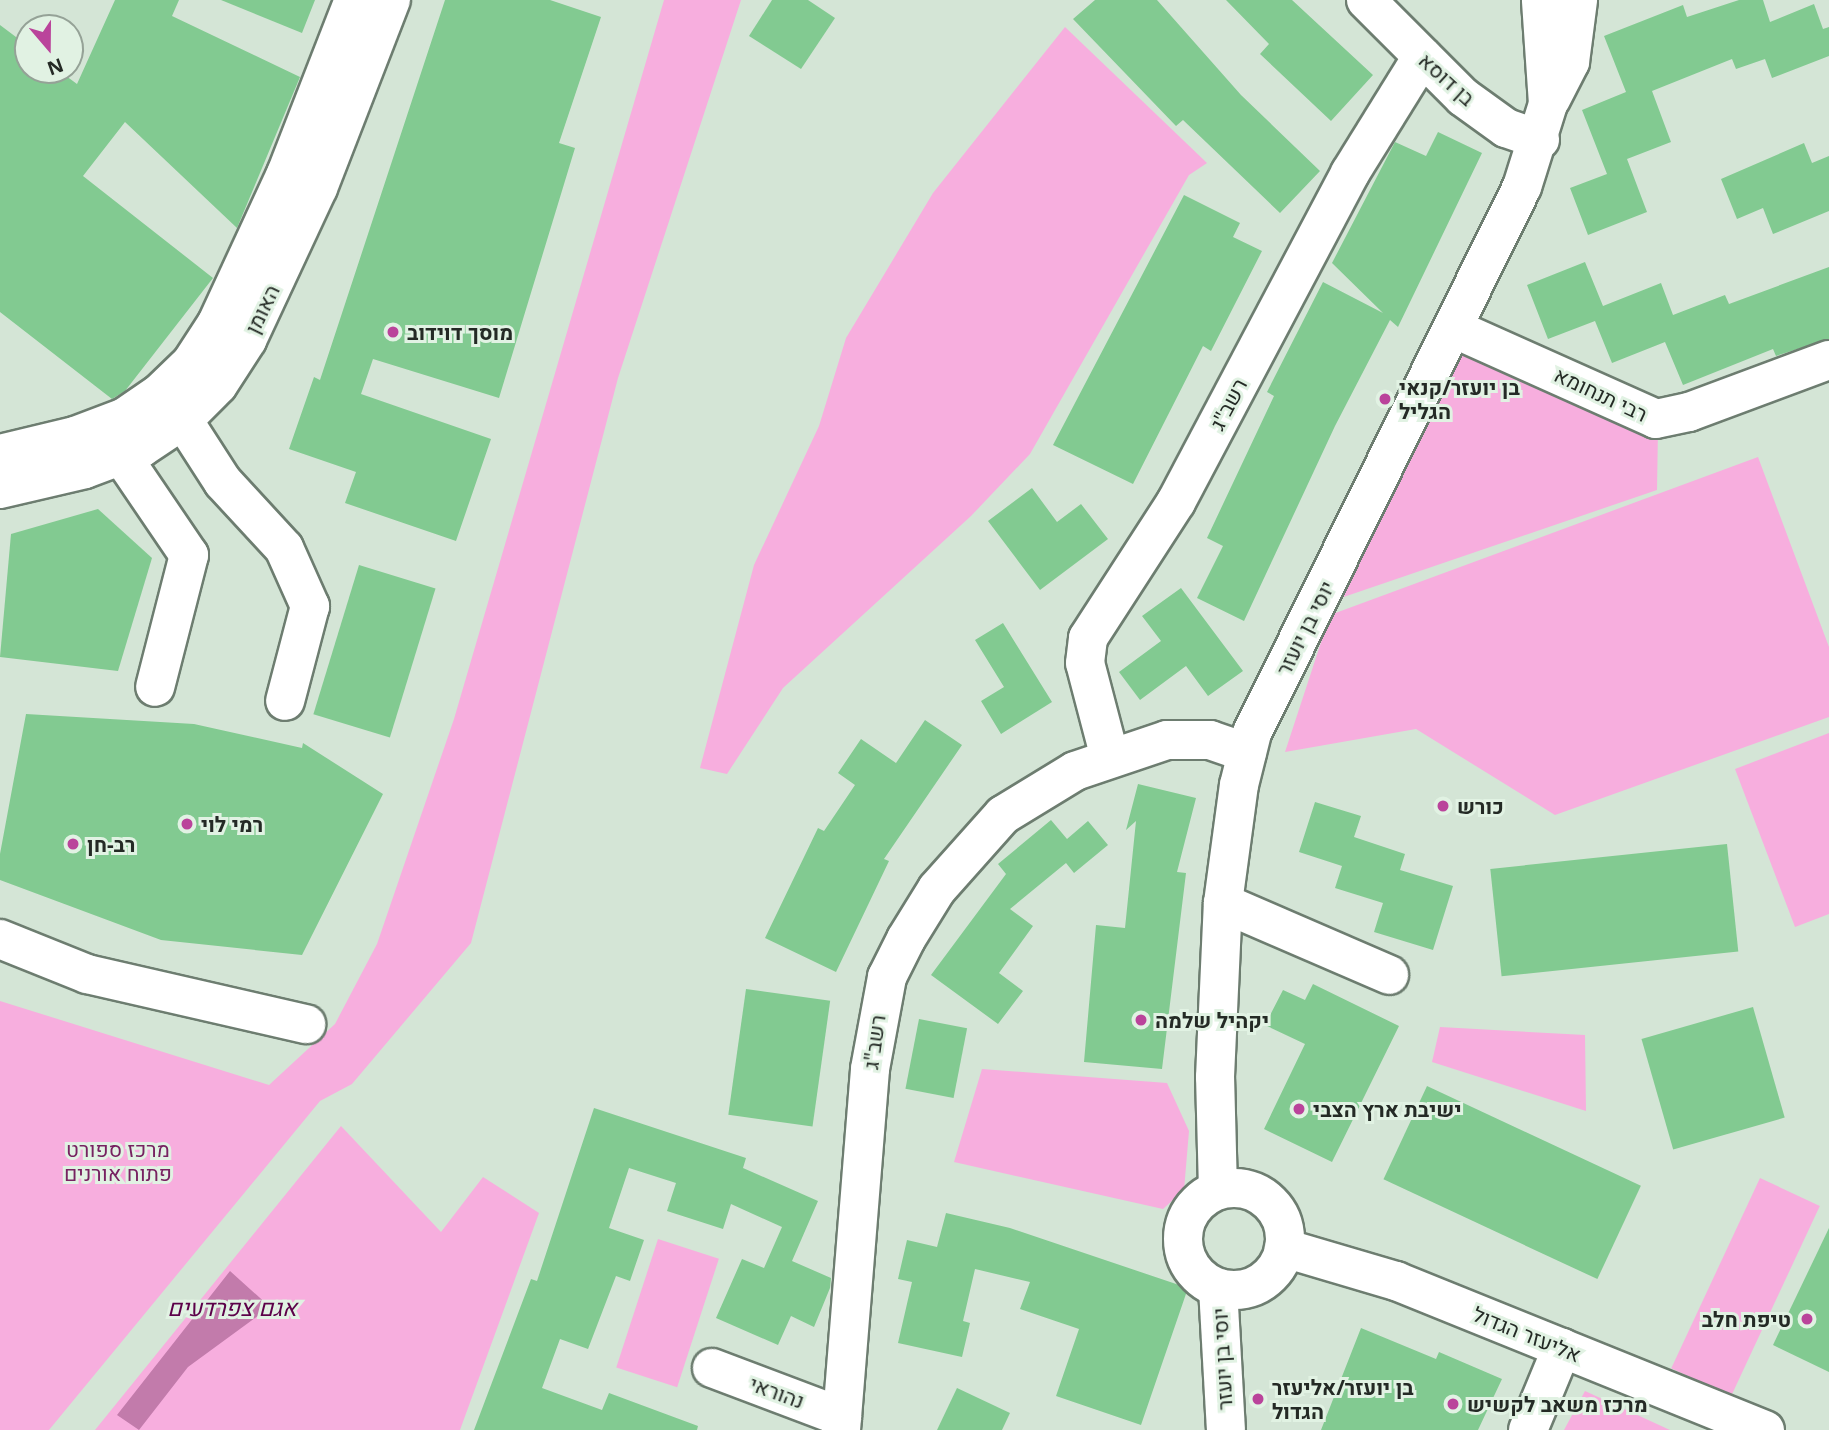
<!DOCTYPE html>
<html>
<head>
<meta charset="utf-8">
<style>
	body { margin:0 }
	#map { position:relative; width:1829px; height:1430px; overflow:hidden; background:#d4e5d6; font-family:"Noto Sans",Heebo,sans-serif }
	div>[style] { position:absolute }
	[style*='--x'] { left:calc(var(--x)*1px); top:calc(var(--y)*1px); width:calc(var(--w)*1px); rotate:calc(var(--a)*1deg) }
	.green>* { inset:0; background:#f7aede; transform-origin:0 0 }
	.water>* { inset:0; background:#c27bab }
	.building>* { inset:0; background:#82ca91; transform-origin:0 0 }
	.roads { filter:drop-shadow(2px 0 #6d7d70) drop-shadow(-2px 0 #6d7d70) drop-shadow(0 2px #6d7d70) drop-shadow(0 -2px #6d7d70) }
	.minor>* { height:38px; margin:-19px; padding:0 19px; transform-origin:19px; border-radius:19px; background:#fff }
	.minor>.ring { margin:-19px; padding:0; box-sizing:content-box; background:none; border:38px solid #fff; border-radius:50% }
	.dots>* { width:19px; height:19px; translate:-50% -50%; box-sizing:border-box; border:4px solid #e1f2e3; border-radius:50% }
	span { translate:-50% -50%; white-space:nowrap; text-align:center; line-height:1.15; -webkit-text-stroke:6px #e1f2e3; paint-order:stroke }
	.street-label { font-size:21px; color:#242a25 }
	.poi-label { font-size:21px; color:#242a25; font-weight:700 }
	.left { translate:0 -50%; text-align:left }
	.right { translate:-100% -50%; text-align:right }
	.park-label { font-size:21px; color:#772261 }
	.water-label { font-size:23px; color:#5c0149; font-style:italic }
	.north { position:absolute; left:14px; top:14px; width:70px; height:70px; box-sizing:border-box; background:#e1f2e3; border:2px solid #95a297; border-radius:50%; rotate:160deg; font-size:19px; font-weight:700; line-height:28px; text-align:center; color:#242a25 }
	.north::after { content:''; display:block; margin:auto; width:24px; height:32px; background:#ba449b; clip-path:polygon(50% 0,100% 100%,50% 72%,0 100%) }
</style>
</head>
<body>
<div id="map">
	<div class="green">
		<i style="clip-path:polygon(664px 0,741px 0,618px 378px,471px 943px,352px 1084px,320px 1101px,49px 1430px,0 1430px,0 1001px,269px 1085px,335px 1024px,377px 944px,454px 719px)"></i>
		<i style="clip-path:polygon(1065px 27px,1207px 163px,1189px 175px,1030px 454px,971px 516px,783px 688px,727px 774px,700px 768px,754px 565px,819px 426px,846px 338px,933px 193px)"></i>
		<i style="clip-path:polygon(1449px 341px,1658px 429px,1657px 490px,1329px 602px)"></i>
		<i style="clip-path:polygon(1758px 457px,1829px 647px,1829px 717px,1555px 815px,1416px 729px,1285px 752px,1330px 615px)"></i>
		<i style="clip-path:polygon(1829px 733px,1829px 914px,1795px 927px,1735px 769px)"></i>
		<i style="clip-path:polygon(1440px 1027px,1585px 1035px,1586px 1111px,1432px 1062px)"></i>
		<i style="clip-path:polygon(982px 1069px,1167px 1083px,1189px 1131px,1184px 1190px,1163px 1209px,954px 1162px)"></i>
		<i style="clip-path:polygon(341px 1126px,441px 1232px,483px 1177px,539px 1213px,460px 1430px,95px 1430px)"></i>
		<i style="left:1760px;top:1178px;width:66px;height:210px;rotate:25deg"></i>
		<i style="left:658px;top:1239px;width:64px;height:135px;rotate:18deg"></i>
		<i style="clip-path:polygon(1585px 1391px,1670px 1430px,1564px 1430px)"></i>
	</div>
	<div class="water">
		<i style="clip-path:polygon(230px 1271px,270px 1307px,188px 1367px,139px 1430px,117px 1415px)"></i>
	</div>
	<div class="building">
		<i style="clip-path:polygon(115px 0,179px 0,172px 16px,300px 77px,237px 228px,125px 122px,83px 176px,213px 278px,125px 391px,112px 399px,0 312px,0 25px,28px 46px,28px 70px,58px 70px,77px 84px)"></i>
		<i style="clip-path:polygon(221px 0,315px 0,302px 33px)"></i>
		<i style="clip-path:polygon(445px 0,550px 0,601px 17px,559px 143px,575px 148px,499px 398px,373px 359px,361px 394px,491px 439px,456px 541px,345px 503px,356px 472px,289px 449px,314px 377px,320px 380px)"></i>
		<i style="clip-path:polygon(772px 0,808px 0,835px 18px,801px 69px,749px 36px)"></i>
		<i style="clip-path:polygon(1095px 0,1157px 0,1241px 95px,1320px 171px,1280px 213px,1183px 120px,1176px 126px,1073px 19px)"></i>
		<i style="clip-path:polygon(1226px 0,1292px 0,1373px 75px,1331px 121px,1260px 54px,1269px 44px)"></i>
		<i style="clip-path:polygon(1739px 0,1763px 0,1770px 22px,1814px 4px,1823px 29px,1829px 27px,1829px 56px,1772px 78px,1765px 59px,1736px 69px,1732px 59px,1652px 91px,1671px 142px,1627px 159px,1647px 212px,1588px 235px,1570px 188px,1607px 174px,1582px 110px,1626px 92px,1604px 36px,1683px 5px,1687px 17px)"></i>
		<i style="clip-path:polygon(1438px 132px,1482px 153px,1398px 327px,1390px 320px,1335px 426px,1244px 621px,1197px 598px,1223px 546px,1207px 538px,1274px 396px,1267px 392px,1323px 282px,1383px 313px,1332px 263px,1395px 142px,1426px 156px)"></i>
		<i style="clip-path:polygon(1804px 143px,1812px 163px,1829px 156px,1829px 211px,1773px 234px,1763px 208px,1737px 219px,1721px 179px)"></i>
		<i style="clip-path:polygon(1184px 195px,1240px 223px,1233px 237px,1262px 251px,1211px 351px,1203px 346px,1133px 484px,1053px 445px)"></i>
		<i style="clip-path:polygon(1585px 262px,1603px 306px,1661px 283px,1673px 315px,1725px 295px,1729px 304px,1829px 267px,1829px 339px,1776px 356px,1773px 349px,1683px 385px,1665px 342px,1612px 363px,1595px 321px,1548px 339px,1527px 285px)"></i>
		<i style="clip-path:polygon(1032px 488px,1057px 522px,1081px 504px,1108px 539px,1040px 590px,988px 521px)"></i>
		<i style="clip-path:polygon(98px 509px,152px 558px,118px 671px,0 657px,11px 534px)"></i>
		<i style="left:359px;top:565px;width:80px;height:156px;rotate:17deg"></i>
		<i style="clip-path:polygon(1181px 588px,1243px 671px,1208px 696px,1186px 666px,1140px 700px,1119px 672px,1161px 641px,1142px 616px)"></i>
		<i style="clip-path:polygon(1003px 623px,1052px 702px,1001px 734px,981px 701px,1004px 687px,975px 640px)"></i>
		<i style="clip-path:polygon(26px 714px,194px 724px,302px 748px,303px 743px,383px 794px,302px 955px,161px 940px,0 880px,0 854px)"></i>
		<i style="clip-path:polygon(925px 720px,962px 745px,884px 859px,889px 861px,836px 972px,765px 938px,818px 828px,824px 831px,855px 785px,838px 773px,861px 739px,896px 763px)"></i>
		<i style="clip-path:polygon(1138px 784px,1196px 798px,1177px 872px,1186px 873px,1162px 1069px,1084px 1062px,1096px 925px,1125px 928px,1136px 821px,1126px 830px)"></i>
		<i style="clip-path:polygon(1315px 802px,1361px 816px,1354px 837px,1405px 854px,1400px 870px,1453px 886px,1433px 950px,1374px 932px,1383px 903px,1335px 888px,1342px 866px,1299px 852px)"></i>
		<i style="clip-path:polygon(1051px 820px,1067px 839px,1088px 821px,1108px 845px,1074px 873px,1066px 863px,1010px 909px,1033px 926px,999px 973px,1023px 991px,998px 1024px,931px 975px,1006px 874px,998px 864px)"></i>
		<i style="left:1727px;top:844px;width:108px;height:238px;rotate:84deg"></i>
		<i style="clip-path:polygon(1313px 984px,1399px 1026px,1332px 1162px,1264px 1129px,1305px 1044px,1265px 1025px,1283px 990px,1305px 1000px)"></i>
		<i style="left:746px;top:989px;width:85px;height:127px;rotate:8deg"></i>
		<i style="left:1753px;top:1007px;width:115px;height:116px;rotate:74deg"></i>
		<i style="left:919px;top:1019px;width:49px;height:71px;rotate:11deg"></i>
		<i style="left:1427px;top:1086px;width:236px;height:103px;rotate:25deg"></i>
		<i style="clip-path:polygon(594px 1108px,746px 1158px,743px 1168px,818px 1201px,792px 1261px,831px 1278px,830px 1288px,814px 1327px,791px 1316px,778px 1345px,716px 1318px,742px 1259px,764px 1268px,782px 1227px,731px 1204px,723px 1229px,667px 1211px,676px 1183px,629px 1168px,609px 1228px,644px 1240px,630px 1281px,616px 1276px,588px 1349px,560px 1339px,542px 1388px,602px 1410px,609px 1393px,698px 1426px,697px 1430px,474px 1430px,531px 1279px,537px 1281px)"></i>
		<i style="clip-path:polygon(946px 1213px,1010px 1228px,1188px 1288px,1141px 1425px,1056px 1396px,1079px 1329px,1020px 1309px,1030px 1282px,975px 1269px,963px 1321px,970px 1323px,962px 1357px,898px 1343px,912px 1282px,898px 1279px,907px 1240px,937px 1247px)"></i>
		<i style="clip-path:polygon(1829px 1228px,1829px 1372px,1773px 1345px)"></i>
		<i style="clip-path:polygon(1361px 1328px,1436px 1359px,1439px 1352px,1502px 1379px,1478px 1430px,1321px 1430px)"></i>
		<i style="clip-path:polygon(957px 1388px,1010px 1413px,1002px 1430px,937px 1430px)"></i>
	</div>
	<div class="roads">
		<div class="minor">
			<i style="--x:1366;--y:0;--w:137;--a:45"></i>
			<i style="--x:1463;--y:97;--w:53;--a:35.8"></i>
			<i style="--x:1506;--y:128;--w:36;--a:19"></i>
			<i style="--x:1551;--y:99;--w:42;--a:-62.8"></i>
			<i style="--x:1570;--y:62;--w:63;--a:-82.6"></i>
			<i style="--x:1455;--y:329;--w:220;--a:24.1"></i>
			<i style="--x:1656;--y:419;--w:34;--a:-12"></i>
			<i style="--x:1689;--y:412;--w:149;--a:-20.4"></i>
			<i style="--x:183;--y:420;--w:74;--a:57.2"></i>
			<i style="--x:223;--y:482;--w:90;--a:47.3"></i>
			<i style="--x:284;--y:548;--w:64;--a:65.9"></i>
			<i style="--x:310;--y:606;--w:98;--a:104.7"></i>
			<i style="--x:0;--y:454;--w:77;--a:-13.5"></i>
			<i style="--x:75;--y:436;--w:53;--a:-20.8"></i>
			<i style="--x:125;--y:417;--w:42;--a:-34.4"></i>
			<i style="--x:160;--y:393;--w:43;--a:-44.1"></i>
			<i style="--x:191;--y:363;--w:48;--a:-57"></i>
			<i style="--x:217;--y:323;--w:164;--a:-65.2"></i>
			<i style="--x:286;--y:174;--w:187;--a:-68.7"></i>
			<i style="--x:121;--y:455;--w:121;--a:55.8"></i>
			<i style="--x:189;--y:555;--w:136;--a:104.4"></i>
			<i style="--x:0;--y:489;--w:87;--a:-13.2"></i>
			<i style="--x:85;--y:469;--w:60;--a:-20.6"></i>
			<i style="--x:141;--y:448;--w:50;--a:-33.7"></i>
			<i style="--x:183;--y:420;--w:49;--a:-45"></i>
			<i style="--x:218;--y:385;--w:54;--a:-57.2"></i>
			<i style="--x:247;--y:340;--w:168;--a:-65"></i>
			<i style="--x:318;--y:188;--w:202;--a:-68.8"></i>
			<i style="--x:1110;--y:758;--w:98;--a:-104.7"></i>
			<i style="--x:1085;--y:663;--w:25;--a:-83"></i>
			<i style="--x:1088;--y:638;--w:162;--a:-57.1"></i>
			<i style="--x:1176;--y:502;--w:372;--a:-62.1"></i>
			<i style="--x:1350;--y:173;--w:137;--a:-58.2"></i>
			<i style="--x:1223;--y:903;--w:181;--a:23.4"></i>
			<i style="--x:0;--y:939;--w:94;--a:21.9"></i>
			<i style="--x:87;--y:974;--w:225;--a:12.9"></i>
			<i class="ring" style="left:1183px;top:1188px;width:64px;height:64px"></i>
			<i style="--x:1218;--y:1190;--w:113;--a:-91.5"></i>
			<i style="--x:1215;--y:1077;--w:174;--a:-87.4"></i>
			<i style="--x:1223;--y:903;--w:119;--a:-82.3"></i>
			<i style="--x:1239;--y:785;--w:54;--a:-76"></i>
			<i style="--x:1252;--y:733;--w:609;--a:-63.69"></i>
			<i style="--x:1522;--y:187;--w:87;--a:-72.6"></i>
			<i style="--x:1548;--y:104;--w:104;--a:-93.9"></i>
			<i style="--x:1284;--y:1248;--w:117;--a:16.4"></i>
			<i style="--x:1396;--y:1281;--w:398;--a:22"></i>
			<i style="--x:1218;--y:1288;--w:142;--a:86.8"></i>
			<i style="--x:712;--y:1368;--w:139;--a:20.7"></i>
			<i style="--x:841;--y:1430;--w:362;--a:-85.4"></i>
			<i style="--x:870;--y:1069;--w:94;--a:-79.5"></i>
			<i style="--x:887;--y:977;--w:42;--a:-63.4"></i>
			<i style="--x:906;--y:939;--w:59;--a:-58.2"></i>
			<i style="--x:937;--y:889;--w:99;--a:-48.3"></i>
			<i style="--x:1003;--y:815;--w:84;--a:-31.4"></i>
			<i style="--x:1075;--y:771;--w:97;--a:-18.6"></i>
			<i style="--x:1167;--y:740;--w:43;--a:0"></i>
			<i style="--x:1210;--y:740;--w:39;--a:19"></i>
			<i style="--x:1528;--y:1430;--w:89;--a:-67.5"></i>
		</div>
	</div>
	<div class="dots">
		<i style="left:393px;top:332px;background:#ba449b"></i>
		<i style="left:1385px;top:399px;background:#ba449b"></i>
		<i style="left:1443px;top:806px;background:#ba449b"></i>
		<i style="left:187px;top:824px;background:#ba449b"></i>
		<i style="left:73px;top:844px;background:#ba449b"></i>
		<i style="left:1141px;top:1020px;background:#ba449b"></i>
		<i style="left:1299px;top:1109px;background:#ba449b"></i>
		<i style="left:1807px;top:1319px;background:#ba449b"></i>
		<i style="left:1258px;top:1399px;background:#ba449b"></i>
		<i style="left:1453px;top:1404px;background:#ba449b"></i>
	</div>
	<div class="street-label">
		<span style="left:1447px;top:79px;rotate:42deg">בן דוסא</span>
		<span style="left:262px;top:309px;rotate:-64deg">האומן</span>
		<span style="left:1601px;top:394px;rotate:25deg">רבי תנחומא</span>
		<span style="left:1228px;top:404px;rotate:-62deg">רשב"ג</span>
		<span style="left:1305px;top:628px;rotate:-63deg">יוסי בן יועזר</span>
		<span style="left:874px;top:1042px;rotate:-82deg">רשב"ג</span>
		<span style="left:1527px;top:1334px;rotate:22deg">אליעזר הגדול</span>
		<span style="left:1222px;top:1359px;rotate:-93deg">יוסי בן יועזר</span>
		<span style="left:777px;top:1392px;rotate:20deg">נהוראי</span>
	</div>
	<div class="poi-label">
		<span class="left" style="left:407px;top:332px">מוסך דוידוב</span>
		<span class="left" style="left:1399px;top:399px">בן יועזר/קנאי<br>הגליל</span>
		<span class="left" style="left:1457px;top:806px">כורש</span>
		<span class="left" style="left:201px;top:824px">רמי לוי</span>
		<span class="left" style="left:87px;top:844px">רב-חן</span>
		<span class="left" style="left:1155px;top:1020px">יקהיל שלמה</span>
		<span class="left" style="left:1313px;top:1109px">ישיבת ארץ הצבי</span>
		<span class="right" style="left:1791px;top:1319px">טיפת חלב</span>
		<span class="left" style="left:1272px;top:1399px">בן יועזר/אליעזר<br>הגדול</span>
		<span class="left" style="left:1467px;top:1404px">מרכז משאב לקשיש</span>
	</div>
	<div class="park-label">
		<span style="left:118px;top:1161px">מרכז ספורט<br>פתוח אורנים</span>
	</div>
	<div class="water-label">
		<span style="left:232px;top:1307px">אגם צפרדעים</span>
	</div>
	<div class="north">N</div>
</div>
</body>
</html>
